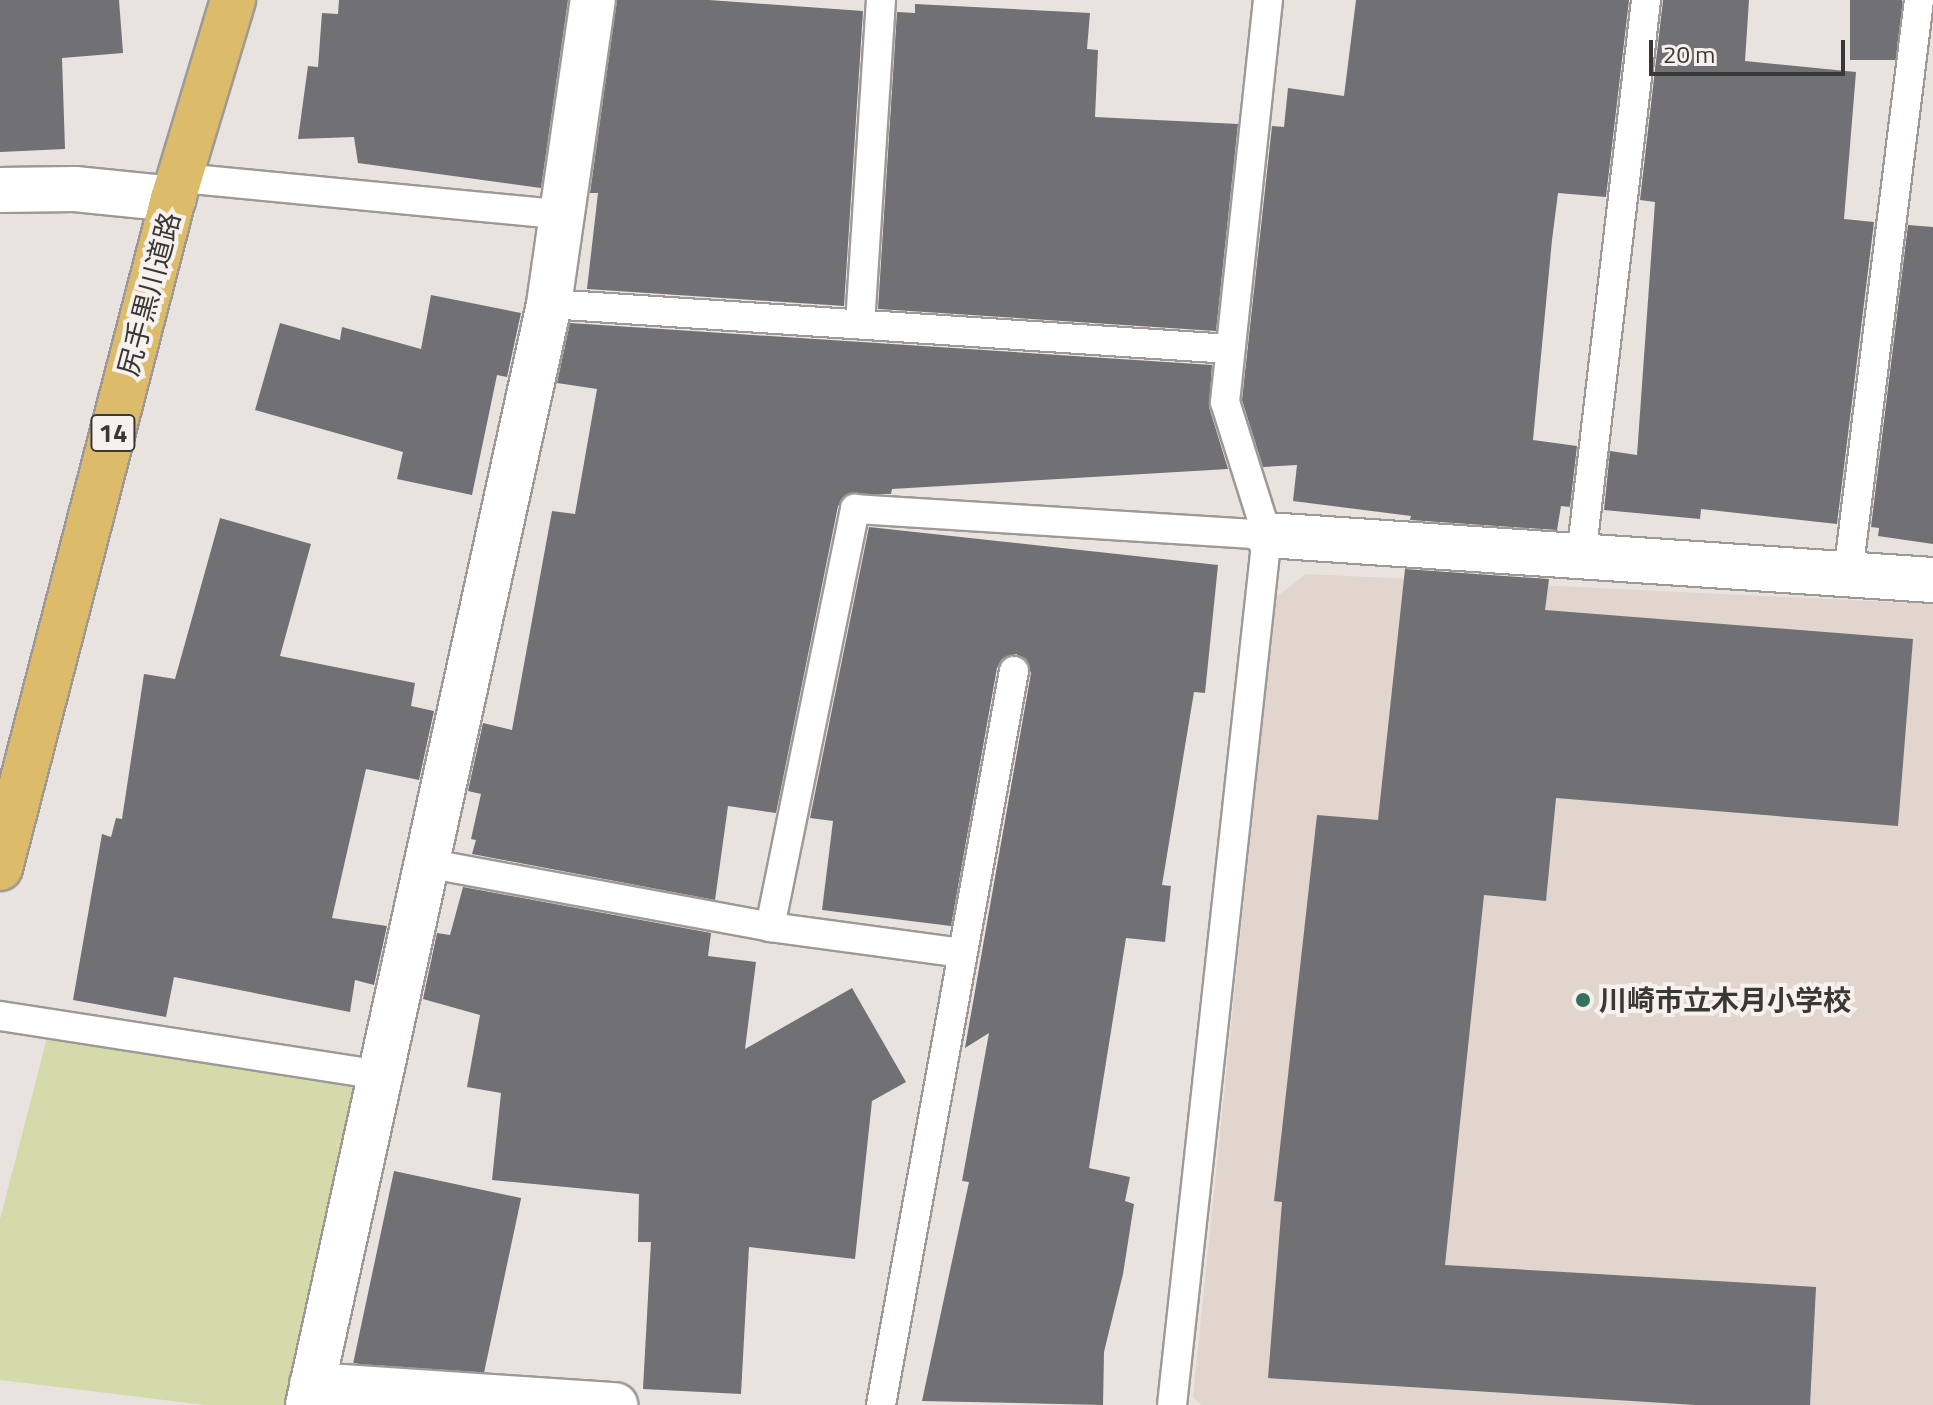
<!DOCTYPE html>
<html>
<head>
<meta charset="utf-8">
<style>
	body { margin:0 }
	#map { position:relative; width:1933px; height:1405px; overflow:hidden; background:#e9e3e0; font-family:"Titillium Web","Noto Sans JP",sans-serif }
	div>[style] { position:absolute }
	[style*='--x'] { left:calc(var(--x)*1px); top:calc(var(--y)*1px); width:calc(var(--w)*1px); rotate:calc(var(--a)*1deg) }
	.built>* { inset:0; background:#e1d5cd }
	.green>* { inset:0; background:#d5daab }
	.building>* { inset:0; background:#717075; transform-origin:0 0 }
	.roads { filter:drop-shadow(2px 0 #9e9996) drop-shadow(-2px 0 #9e9996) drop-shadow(0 2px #9e9996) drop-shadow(0 -2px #9e9996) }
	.service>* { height:28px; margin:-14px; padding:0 14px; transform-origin:14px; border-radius:14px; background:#fff }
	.minor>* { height:44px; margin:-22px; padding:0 22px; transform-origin:22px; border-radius:22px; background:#fff }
	.primary>* { height:44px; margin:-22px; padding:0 22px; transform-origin:22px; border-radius:22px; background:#dcbc6b }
	.dots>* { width:22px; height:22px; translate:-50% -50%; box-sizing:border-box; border:4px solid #f6f1ed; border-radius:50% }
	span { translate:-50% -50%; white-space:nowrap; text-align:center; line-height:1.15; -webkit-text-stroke:8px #f6f1ed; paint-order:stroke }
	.shield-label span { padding:2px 6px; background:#f6f1ed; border:2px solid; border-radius:6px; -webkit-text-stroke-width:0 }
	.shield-label { font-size:26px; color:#3a3837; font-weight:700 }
	.street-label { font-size:28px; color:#3a3837 }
	.poi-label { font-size:28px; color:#3a3837; font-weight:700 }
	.left { translate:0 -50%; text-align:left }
	.scale { position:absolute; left:1649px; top:40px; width:196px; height:36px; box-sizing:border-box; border:4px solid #3a3837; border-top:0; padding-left:10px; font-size:24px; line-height:28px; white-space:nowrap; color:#3a3837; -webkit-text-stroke:6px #f6f1ed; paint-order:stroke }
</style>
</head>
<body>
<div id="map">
	<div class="built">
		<i style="clip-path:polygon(1306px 574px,1933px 604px,1933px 1405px,1201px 1405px,1193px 1397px,1275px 598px)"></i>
	</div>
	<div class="green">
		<i style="clip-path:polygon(47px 1038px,354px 1084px,284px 1405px,205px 1405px,0 1380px,0 1219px)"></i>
	</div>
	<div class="building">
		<i style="clip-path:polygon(0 0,119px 0,123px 53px,62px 58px,65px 149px,0 152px)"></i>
		<i style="clip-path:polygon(339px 0,568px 0,541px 188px,358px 163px,354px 137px,298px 139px,308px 66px,318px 67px,322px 13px,338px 14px)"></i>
		<i style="clip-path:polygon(617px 0,709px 0,863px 11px,844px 306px,587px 289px,598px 193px,590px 193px)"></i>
		<i style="clip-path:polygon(1356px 0,1629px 0,1606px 197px,1558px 193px,1552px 240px,1533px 440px,1577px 446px,1570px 507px,1561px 506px,1557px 530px,1410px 520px,1411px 516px,1293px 501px,1297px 465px,1263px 467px,1242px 400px,1272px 126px,1284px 127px,1288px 88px,1344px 96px)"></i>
		<i style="clip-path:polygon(1663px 0,1749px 0,1745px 61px,1856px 72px,1844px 219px,1874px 222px,1837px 524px,1701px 509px,1700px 519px,1604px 510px,1610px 451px,1637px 455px,1655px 202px,1640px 200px)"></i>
		<i style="left:1850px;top:0;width:52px;height:60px"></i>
		<i style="clip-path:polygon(915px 4px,1090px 13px,1087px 49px,1098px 50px,1095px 117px,1238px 124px,1216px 331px,878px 309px,897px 12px,915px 13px)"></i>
		<i style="clip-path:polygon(1908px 225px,1933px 227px,1933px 544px,1878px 536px,1879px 528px,1871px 527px)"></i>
		<i style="clip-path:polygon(431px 295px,521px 313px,507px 377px,497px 375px,472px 495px,397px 479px,403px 452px,255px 410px,280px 323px,340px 340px,342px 327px,421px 349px)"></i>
		<i style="clip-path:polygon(570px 323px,1212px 365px,1209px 407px,1228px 469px,892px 489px,891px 494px,848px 494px,838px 506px,776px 813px,728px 806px,715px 900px,472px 854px,476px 840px,471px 839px,481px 794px,468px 791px,483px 723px,512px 730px,552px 511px,575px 514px,597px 389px,557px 383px)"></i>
		<i style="clip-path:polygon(220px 518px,311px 544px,280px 656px,415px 683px,411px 706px,434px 711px,419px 780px,366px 769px,332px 918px,387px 926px,374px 985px,355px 980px,350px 1012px,174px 977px,166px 1017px,73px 1000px,102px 834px,111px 837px,116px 818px,122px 819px,144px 674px,175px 679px)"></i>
		<i style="clip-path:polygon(869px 527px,1218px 565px,1205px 693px,1194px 692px,1162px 885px,1171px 886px,1165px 942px,1126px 938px,1089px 1168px,1130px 1177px,1125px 1201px,1134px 1204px,1123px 1274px,1104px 1352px,1103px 1405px,922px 1401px,969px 1182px,962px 1181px,989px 1033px,965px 1048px,1031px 673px,1026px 659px,1016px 654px,1002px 659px,997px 668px,951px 926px,822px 910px,833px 821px,810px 818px)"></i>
		<i style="clip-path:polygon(1405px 569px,1549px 579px,1545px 610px,1913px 639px,1898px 826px,1556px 798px,1546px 901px,1484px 895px,1445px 1265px,1816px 1287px,1810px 1405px,1696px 1405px,1268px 1378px,1282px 1202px,1274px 1201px,1317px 815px,1378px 820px)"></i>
		<i style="clip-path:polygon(463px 887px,711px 933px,708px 956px,756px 962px,745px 1049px,852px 988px,906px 1082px,872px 1101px,855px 1259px,749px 1247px,741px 1394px,643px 1389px,651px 1242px,638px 1242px,639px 1194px,492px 1180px,501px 1093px,467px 1087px,480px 1015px,423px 999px,437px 933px,450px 935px)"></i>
		<i style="left:394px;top:1171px;width:130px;height:196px;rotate:12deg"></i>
	</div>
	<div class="roads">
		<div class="service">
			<i style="--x:182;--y:178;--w:384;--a:5.5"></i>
			<i style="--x:549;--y:304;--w:683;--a:3.78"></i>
			<i style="--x:860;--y:324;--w:325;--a:-86.3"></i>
			<i style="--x:1581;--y:557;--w:561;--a:-83.34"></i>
			<i style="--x:1848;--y:574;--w:578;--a:-82.95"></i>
			<i style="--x:426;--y:863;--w:350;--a:10.5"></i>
			<i style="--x:770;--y:927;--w:194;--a:7.7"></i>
			<i style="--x:770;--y:927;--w:427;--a:-78.5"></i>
			<i style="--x:855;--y:509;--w:413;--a:3.6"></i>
			<i style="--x:0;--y:1016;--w:385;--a:8.8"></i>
			<i style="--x:881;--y:1405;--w:746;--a:-79.73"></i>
			<i style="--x:1172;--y:1405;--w:875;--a:-83.77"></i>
			<i style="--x:1267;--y:535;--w:139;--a:-107.5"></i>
			<i style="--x:1225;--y:402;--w:404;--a:-83.9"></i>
		</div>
		<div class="minor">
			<i style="--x:0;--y:190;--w:75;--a:-0.8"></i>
			<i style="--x:75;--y:189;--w:99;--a:5.8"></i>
			<i style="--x:1267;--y:535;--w:668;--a:3.87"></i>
			<i style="--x:312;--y:1385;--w:304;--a:3.8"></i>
			<i style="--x:308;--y:1405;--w:1127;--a:-77.65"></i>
			<i style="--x:549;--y:304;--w:307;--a:-81.8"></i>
		</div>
		<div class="primary">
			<i style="--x:0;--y:868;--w:691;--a:-75.5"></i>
			<i style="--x:173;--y:199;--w:208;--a:-73.2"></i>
		</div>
	</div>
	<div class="dots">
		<i style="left:1583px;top:1000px;background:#327260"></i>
	</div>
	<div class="shield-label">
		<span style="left:113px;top:433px">14</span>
	</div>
	<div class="street-label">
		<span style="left:149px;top:294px;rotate:-75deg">尻手黒川道路</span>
	</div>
	<div class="poi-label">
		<span class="left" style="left:1599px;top:1000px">川崎市立木月小学校</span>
	</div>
	<div class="scale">20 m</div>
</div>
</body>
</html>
